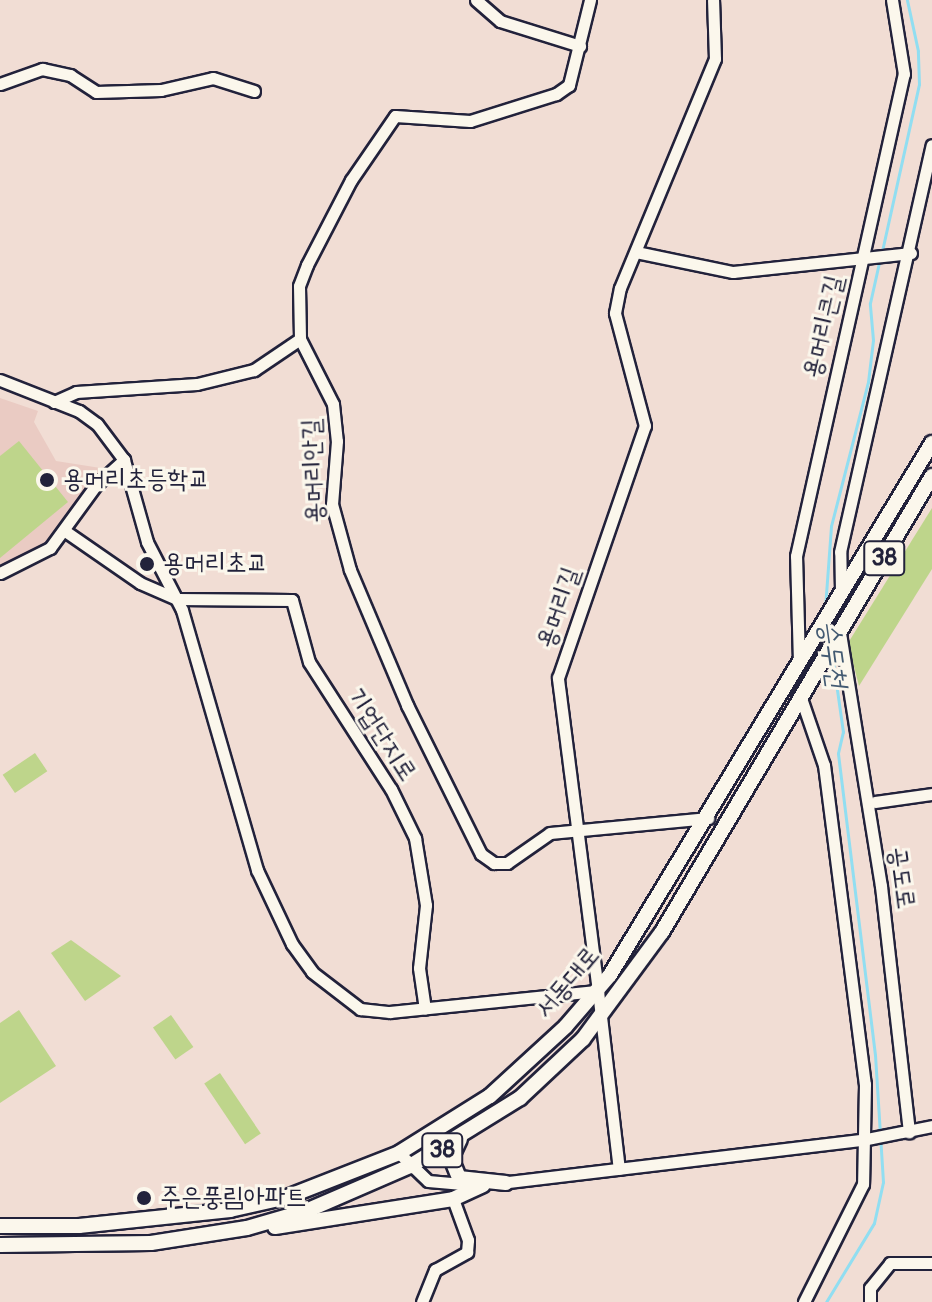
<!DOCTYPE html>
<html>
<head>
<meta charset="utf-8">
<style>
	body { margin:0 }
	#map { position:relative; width:932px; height:1302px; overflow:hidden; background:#f1ddd4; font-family:Pangolin,"Poor Story",sans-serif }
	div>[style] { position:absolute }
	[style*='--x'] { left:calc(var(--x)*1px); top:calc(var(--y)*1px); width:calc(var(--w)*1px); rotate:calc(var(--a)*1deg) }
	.built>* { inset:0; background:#eacbc3 }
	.green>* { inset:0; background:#bed58b; transform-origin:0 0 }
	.stream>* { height:3px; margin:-1.5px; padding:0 1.5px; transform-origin:1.5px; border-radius:1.5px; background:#91def1 }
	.roads { filter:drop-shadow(2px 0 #22223b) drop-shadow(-2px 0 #22223b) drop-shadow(0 2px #22223b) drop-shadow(0 -2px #22223b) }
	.minor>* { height:11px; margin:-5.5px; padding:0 5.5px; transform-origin:5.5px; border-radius:5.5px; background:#fbf7ec }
	.major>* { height:14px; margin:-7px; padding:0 7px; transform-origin:7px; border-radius:7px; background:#fbf7ec }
	.dots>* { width:22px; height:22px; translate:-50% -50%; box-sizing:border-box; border:4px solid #fbf7ec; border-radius:50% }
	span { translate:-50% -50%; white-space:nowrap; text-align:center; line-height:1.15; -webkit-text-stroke:6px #fbf7ec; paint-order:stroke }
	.shield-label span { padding:2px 6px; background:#fbf7ec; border:2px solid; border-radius:6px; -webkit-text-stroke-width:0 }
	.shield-label { font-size:24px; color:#22223b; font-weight:700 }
	.street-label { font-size:26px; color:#22223b }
	.poi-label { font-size:26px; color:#22223b }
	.left { translate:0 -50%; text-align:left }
	.water-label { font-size:28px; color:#435a72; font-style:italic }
</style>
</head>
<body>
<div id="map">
	<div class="built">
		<i style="clip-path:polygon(0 398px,38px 411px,34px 422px,56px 461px,107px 469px,82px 492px,71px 515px,40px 548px,0 569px)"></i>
	</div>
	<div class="green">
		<i style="clip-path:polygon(19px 441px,68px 502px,0 558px,0 456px)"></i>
		<i style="clip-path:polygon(932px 508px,932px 569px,859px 686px,848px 643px)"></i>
		<i style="left:35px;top:753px;width:22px;height:39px;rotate:56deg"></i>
		<i style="clip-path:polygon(71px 940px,121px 976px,85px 1001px,51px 953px)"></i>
		<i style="clip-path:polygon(19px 1010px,56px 1066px,0 1103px,0 1023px)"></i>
		<i style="left:171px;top:1015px;width:39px;height:22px;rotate:55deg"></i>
		<i style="left:220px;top:1073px;width:73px;height:19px;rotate:56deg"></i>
	</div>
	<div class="stream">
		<i style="--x:882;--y:251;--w:171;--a:-77.5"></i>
		<i style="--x:919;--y:84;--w:33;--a:-92"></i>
		<i style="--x:918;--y:51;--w:52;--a:-102.2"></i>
		<i style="--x:825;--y:608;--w:82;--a:-85.8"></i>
		<i style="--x:831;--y:526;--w:149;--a:-75.6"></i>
		<i style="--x:868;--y:382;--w:42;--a:-83.2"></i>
		<i style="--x:873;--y:340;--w:37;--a:-95"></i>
		<i style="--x:870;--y:303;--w:46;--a:-77.5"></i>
		<i style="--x:826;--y:1302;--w:92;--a:-58.7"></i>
		<i style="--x:874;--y:1223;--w:42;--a:-77.6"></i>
		<i style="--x:883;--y:1182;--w:127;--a:-93.6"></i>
		<i style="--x:875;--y:1055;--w:304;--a:-97"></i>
		<i style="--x:838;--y:753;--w:22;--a:-77"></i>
		<i style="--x:843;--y:732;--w:78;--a:-98.1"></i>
	</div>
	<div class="roads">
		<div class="minor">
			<i style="--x:476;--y:0;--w:32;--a:41"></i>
			<i style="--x:500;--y:21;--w:84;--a:17.4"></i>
			<i style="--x:590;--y:0;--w:88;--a:103.9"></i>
			<i style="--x:569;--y:85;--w:16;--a:145"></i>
			<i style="--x:556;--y:94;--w:90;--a:162.6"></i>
			<i style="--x:470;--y:121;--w:75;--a:-176.2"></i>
			<i style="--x:395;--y:116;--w:78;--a:124.5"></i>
			<i style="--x:351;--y:180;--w:96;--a:117.4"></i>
			<i style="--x:307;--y:265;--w:22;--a:111"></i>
			<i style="--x:299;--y:286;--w:53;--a:88.9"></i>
			<i style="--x:300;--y:339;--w:73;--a:63.1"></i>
			<i style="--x:333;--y:404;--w:37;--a:84"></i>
			<i style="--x:337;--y:441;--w:63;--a:94.5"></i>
			<i style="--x:332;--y:504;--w:68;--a:74.7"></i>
			<i style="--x:350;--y:570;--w:147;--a:67.1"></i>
			<i style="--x:407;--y:705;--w:166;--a:63.6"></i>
			<i style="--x:481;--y:854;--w:16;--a:35"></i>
			<i style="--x:494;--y:863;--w:13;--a:0"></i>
			<i style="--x:507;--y:863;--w:52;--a:-34.9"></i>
			<i style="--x:550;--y:833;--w:159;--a:-5.4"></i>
			<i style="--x:0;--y:84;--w:45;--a:-19.7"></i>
			<i style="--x:42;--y:69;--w:29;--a:12"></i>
			<i style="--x:70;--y:75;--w:31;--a:33"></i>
			<i style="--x:96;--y:92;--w:65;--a:-1.8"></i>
			<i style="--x:161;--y:90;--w:53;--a:-13"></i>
			<i style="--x:213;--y:78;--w:43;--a:17.6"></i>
			<i style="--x:636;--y:252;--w:99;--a:11.7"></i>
			<i style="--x:733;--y:272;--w:179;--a:-6.1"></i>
			<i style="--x:0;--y:380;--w:85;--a:21.4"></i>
			<i style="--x:79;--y:411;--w:22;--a:36"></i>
			<i style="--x:97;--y:424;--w:45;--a:53.1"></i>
			<i style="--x:124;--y:460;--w:85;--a:74.3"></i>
			<i style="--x:147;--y:542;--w:76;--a:62.8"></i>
			<i style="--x:182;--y:610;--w:271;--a:73.9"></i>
			<i style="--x:257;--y:870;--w:82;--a:64.7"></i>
			<i style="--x:292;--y:944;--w:34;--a:54"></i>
			<i style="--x:312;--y:972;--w:61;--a:37.6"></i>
			<i style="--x:360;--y:1009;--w:30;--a:6"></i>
			<i style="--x:390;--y:1012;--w:209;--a:-5.8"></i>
			<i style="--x:598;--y:991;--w:179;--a:83.3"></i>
			<i style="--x:54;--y:402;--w:24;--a:-24"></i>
			<i style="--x:76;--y:392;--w:121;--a:-3.8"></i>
			<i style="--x:197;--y:384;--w:59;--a:-13.8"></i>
			<i style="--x:254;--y:370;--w:55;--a:-34"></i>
			<i style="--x:65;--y:531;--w:91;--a:34.7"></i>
			<i style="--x:140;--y:583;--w:40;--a:23.4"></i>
			<i style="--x:177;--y:599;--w:115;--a:0.5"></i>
			<i style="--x:292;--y:600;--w:64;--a:74.7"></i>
			<i style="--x:309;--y:662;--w:151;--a:57.2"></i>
			<i style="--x:391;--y:789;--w:55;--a:63.9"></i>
			<i style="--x:415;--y:838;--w:68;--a:80.7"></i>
			<i style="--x:426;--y:905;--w:63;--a:96.3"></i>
			<i style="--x:419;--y:968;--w:41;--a:81.7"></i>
			<i style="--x:0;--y:573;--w:56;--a:-26.6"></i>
			<i style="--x:50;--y:548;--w:78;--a:-53.9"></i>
			<i style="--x:96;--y:485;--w:38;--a:-42"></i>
			<i style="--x:841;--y:591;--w:39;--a:-91"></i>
			<i style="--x:840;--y:552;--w:417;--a:-77.3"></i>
			<i style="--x:840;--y:633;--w:256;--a:80.8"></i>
			<i style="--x:881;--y:886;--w:248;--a:83.5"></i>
			<i style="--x:799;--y:662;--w:106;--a:-91.6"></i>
			<i style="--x:796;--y:556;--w:494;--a:-77.4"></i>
			<i style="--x:904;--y:74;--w:75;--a:-99.2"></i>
			<i style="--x:801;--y:698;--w:71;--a:71.1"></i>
			<i style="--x:824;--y:765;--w:322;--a:82.7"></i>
			<i style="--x:865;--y:1084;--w:100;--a:91.1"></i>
			<i style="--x:863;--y:1184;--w:132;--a:116.6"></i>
			<i style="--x:875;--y:802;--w:58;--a:-8"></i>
			<i style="--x:598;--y:991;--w:316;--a:-97.3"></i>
			<i style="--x:558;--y:678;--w:267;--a:-71"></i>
			<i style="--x:645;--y:426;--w:117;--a:-104.9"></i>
			<i style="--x:615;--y:313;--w:25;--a:-79"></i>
			<i style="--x:620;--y:288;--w:248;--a:-67.5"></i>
			<i style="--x:715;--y:59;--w:59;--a:-91.9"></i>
			<i style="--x:399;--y:1153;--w:40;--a:44"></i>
			<i style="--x:428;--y:1181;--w:46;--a:5"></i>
			<i style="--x:500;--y:1183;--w:365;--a:-6.8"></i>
			<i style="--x:862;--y:1140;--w:71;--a:-11.3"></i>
			<i style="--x:422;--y:1302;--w:35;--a:-68"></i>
			<i style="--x:435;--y:1270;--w:37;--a:-29"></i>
			<i style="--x:467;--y:1252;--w:12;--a:-85"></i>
			<i style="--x:468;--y:1240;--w:44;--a:-110.1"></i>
			<i style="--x:870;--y:1302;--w:14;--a:-90"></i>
			<i style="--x:870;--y:1288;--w:32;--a:-51"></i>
			<i style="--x:890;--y:1263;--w:42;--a:0"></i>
		</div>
		<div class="major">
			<i style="--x:460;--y:1139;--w:21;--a:115"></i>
			<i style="--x:451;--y:1158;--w:22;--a:68"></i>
			<i style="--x:459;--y:1178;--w:47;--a:6.1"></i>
			<i style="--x:0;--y:1226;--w:79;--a:0"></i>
			<i style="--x:79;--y:1226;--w:152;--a:-6"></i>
			<i style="--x:230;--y:1210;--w:58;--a:-12.8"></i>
			<i style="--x:287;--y:1197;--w:120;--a:-21.4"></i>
			<i style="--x:399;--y:1153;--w:107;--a:-32.1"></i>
			<i style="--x:490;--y:1096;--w:103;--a:-42.6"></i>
			<i style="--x:566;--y:1026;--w:67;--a:-49.2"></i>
			<i style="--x:610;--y:975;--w:622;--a:-58.82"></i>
			<i style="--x:275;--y:1227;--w:180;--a:-8.9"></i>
			<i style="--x:453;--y:1199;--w:33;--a:-25"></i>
			<i style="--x:0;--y:1245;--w:151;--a:-0.8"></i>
			<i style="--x:151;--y:1243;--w:97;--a:-8.9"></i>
			<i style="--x:247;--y:1228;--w:61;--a:-16.1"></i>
			<i style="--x:306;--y:1211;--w:113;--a:-23.4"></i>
			<i style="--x:410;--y:1166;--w:129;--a:-31.7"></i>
			<i style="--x:520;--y:1098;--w:86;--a:-43.1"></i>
			<i style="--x:583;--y:1039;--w:133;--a:-53.6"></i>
			<i style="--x:662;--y:932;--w:530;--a:-59.37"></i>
		</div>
	</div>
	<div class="dots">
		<i style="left:47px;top:480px;background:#22223b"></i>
		<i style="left:147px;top:564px;background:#22223b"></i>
		<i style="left:144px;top:1198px;background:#22223b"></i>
	</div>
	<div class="shield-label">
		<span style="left:884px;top:558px">38</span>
		<span style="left:442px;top:1150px">38</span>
	</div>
	<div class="street-label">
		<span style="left:824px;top:327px;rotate:-77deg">용머리큰길</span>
		<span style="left:314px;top:471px;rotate:-92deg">용머리안길</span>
		<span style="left:559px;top:608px;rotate:-71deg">용머리길</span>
		<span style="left:381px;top:735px;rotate:57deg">기업단지로</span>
		<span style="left:901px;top:878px;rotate:82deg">공도로</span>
		<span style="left:568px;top:983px;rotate:-50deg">서동대로</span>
	</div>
	<div class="poi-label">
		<span class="left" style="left:63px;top:480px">용머리초등학교</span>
		<span class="left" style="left:163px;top:564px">용머리초교</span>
		<span class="left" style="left:160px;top:1198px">주은풍림아파트</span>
	</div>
	<div class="water-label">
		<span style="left:832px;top:654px;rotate:82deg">승두천</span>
	</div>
</div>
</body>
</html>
